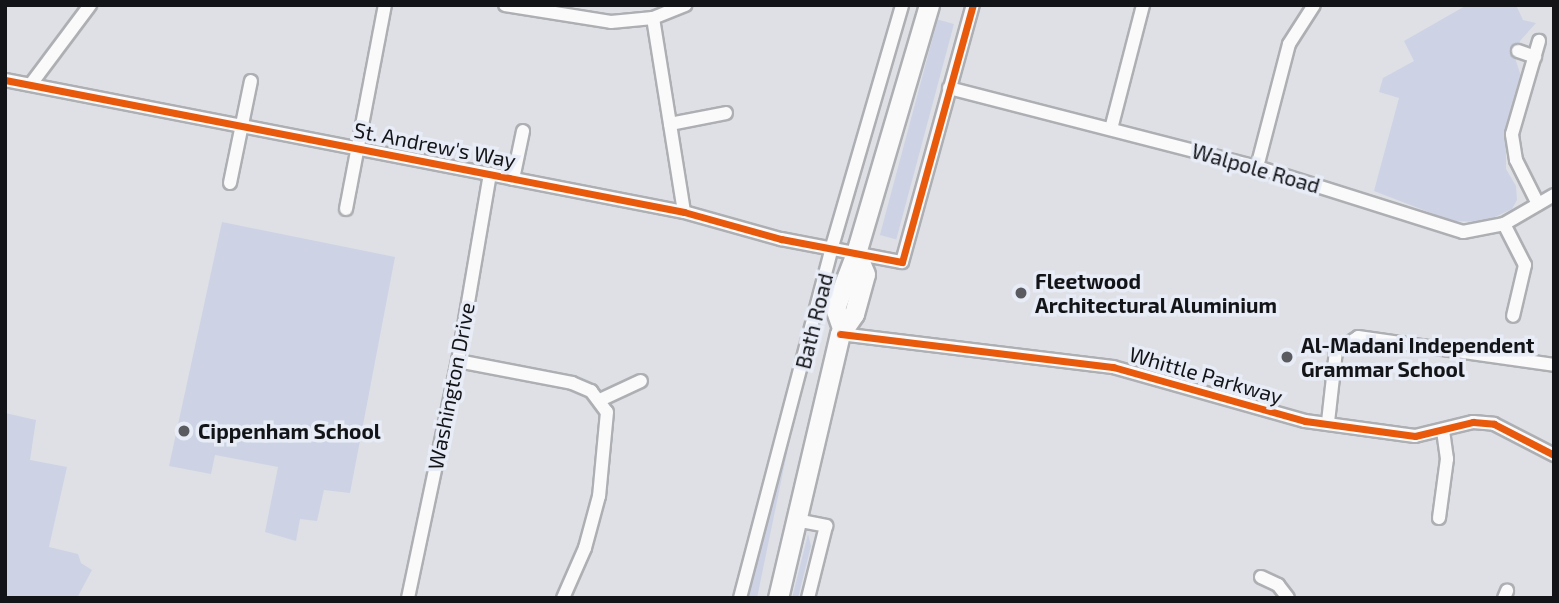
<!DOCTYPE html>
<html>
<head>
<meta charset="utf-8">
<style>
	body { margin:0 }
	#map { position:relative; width:1559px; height:603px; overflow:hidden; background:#dee0e6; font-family:"Exo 2",sans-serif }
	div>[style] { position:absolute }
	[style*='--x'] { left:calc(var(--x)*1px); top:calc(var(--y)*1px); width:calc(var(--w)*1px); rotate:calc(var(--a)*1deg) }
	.green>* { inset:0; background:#cdd3e4; transform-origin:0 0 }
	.roads { filter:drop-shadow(2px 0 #adafb3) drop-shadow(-2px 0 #adafb3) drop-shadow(0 2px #adafb3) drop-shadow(0 -2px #adafb3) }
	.minor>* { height:12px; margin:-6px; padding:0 6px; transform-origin:6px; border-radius:6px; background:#fafafb }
	.primary>* { height:19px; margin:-9.5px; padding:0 9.5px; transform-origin:9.5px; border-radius:9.5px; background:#fafafb }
	.cycleway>* { height:7px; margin:-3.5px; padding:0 3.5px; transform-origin:3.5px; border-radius:3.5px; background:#e8590c }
	.dots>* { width:19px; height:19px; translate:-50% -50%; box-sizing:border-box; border:4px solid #e8ecf6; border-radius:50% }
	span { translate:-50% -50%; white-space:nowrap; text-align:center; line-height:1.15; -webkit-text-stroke:7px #e8ecf6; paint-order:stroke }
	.street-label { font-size:21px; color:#131418 }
	.poi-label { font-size:21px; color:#131418; font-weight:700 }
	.left { translate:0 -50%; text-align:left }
	.frame { position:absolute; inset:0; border:7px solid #131418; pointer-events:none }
</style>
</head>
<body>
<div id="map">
	<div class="green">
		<i style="clip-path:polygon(1467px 5px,1516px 5px,1523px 20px,1536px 23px,1520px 41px,1516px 61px,1521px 76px,1506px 132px,1506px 169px,1516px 186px,1517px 200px,1512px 209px,1484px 222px,1452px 221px,1374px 191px,1399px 98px,1379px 92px,1383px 78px,1414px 61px,1404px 41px)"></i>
		<i style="left:954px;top:24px;width:223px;height:17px;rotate:105deg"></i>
		<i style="clip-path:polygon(222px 222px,395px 257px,350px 493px,324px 490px,317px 521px,300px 519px,296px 541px,265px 532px,278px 467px,215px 455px,211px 474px,169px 466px)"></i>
		<i style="clip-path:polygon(5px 413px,36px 420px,30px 460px,67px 467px,49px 547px,78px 554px,81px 563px,92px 570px,77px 598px,5px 598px)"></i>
		<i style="clip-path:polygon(794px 419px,757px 598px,743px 598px,756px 556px)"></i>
		<i style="clip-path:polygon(808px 534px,811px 546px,798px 598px,792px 598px)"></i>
	</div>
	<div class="roads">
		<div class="minor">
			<i style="--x:505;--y:5;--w:107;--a:9.1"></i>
			<i style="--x:611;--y:22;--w:42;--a:-5.4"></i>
			<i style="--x:653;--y:18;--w:35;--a:-22"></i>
			<i style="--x:653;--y:18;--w:196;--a:80.9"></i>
			<i style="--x:1518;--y:51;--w:18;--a:19"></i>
			<i style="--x:5;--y:80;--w:692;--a:11"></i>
			<i style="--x:684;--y:212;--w:101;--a:15.6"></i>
			<i style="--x:781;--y:239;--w:123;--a:10.8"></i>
			<i style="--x:902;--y:262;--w:267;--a:-74.6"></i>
			<i style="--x:31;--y:84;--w:99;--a:-53.2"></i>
			<i style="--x:949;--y:88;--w:318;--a:14.4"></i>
			<i style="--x:1257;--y:167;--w:216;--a:17.5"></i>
			<i style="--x:1463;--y:232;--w:42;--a:-11"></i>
			<i style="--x:1504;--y:224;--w:58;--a:-30.1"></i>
			<i style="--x:670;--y:124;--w:57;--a:-11.1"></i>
			<i style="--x:1111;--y:129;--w:128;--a:-75.5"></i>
			<i style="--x:1257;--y:167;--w:127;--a:-75.4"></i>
			<i style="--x:1289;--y:44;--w:46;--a:-57.3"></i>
			<i style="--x:513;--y:179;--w:49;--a:-78.2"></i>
			<i style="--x:230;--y:183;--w:104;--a:-78.4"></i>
			<i style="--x:1538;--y:204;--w:49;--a:-116.6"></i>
			<i style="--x:1516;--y:160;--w:26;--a:-99"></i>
			<i style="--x:1512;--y:134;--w:97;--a:-73.8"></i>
			<i style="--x:346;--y:209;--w:208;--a:-79.2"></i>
			<i style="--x:1504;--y:224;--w:46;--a:62.9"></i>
			<i style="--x:1525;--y:265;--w:52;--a:103.2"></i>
			<i style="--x:840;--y:334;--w:275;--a:6.9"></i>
			<i style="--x:1113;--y:367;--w:199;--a:15.7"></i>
			<i style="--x:1305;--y:421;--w:111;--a:7.8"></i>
			<i style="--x:1415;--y:436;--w:60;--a:-13.6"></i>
			<i style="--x:1473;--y:422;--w:21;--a:5"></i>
			<i style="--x:1494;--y:424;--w:68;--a:27.3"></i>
			<i style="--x:458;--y:361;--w:116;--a:10.9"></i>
			<i style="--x:572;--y:383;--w:21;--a:23"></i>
			<i style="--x:591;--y:391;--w:26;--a:53"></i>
			<i style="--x:607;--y:412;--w:84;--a:95.4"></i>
			<i style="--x:599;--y:496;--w:54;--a:105.1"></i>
			<i style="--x:585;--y:548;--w:55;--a:113.7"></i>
			<i style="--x:600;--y:400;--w:45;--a:-24.9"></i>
			<i style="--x:1328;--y:422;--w:71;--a:-83.6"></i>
			<i style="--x:1336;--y:351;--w:26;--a:-32"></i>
			<i style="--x:1358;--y:337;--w:198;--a:8.1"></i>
			<i style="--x:1439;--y:518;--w:60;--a:-82.3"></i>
			<i style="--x:1447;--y:459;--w:29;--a:-98"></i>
			<i style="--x:796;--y:520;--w:31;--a:11"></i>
			<i style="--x:826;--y:526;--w:74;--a:104"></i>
			<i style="--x:1261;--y:577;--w:19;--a:25"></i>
			<i style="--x:1278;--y:585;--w:16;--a:52"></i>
			<i style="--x:408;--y:598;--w:242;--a:-78.1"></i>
			<i style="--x:458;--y:361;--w:190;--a:-80.3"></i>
			<i style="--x:740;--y:598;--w:360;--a:-75.3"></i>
			<i style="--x:831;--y:250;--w:255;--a:-73.8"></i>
			<i style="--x:1504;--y:598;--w:8;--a:-67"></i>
		</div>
		<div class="primary">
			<i style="--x:842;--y:328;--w:21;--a:-109"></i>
			<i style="--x:835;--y:308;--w:59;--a:-69.1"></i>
			<i style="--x:856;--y:253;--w:259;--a:-73.6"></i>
			<i style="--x:778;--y:598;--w:271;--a:-76.8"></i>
			<i style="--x:840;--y:334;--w:24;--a:-55"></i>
			<i style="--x:854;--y:314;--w:41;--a:-74.6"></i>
			<i style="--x:865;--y:274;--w:23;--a:-113"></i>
		</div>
	</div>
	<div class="cycleway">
		<i style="--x:5;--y:80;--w:692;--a:11"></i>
		<i style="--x:684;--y:212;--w:101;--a:15.6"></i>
		<i style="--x:781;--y:239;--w:123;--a:10.8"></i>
		<i style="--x:902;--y:262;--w:267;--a:-74.6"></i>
		<i style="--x:840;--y:334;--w:275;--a:6.9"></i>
		<i style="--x:1113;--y:367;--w:199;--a:15.7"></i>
		<i style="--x:1305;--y:421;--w:111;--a:7.8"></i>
		<i style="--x:1415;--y:436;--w:60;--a:-13.6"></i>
		<i style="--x:1473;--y:422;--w:21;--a:5"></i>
		<i style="--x:1494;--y:424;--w:68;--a:27.3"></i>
	</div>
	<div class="dots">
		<i style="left:1021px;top:293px;background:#5a5b60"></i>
		<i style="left:1287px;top:357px;background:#5a5b60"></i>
		<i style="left:184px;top:431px;background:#5a5b60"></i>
	</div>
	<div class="street-label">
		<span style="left:435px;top:145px;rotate:11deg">St. Andrew's Way</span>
		<span style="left:1256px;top:168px;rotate:16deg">Walpole Road</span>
		<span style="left:814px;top:321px;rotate:-76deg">Bath Road</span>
		<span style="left:1206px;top:375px;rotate:16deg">Whittle Parkway</span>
		<span style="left:451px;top:386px;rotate:-79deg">Washington Drive</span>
	</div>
	<div class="poi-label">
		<span class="left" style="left:1035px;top:293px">Fleetwood<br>Architectural Aluminium</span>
		<span class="left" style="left:1301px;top:357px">Al-Madani Independent<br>Grammar School</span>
		<span class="left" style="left:198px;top:431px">Cippenham School</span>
	</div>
	<div class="frame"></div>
</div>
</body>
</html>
